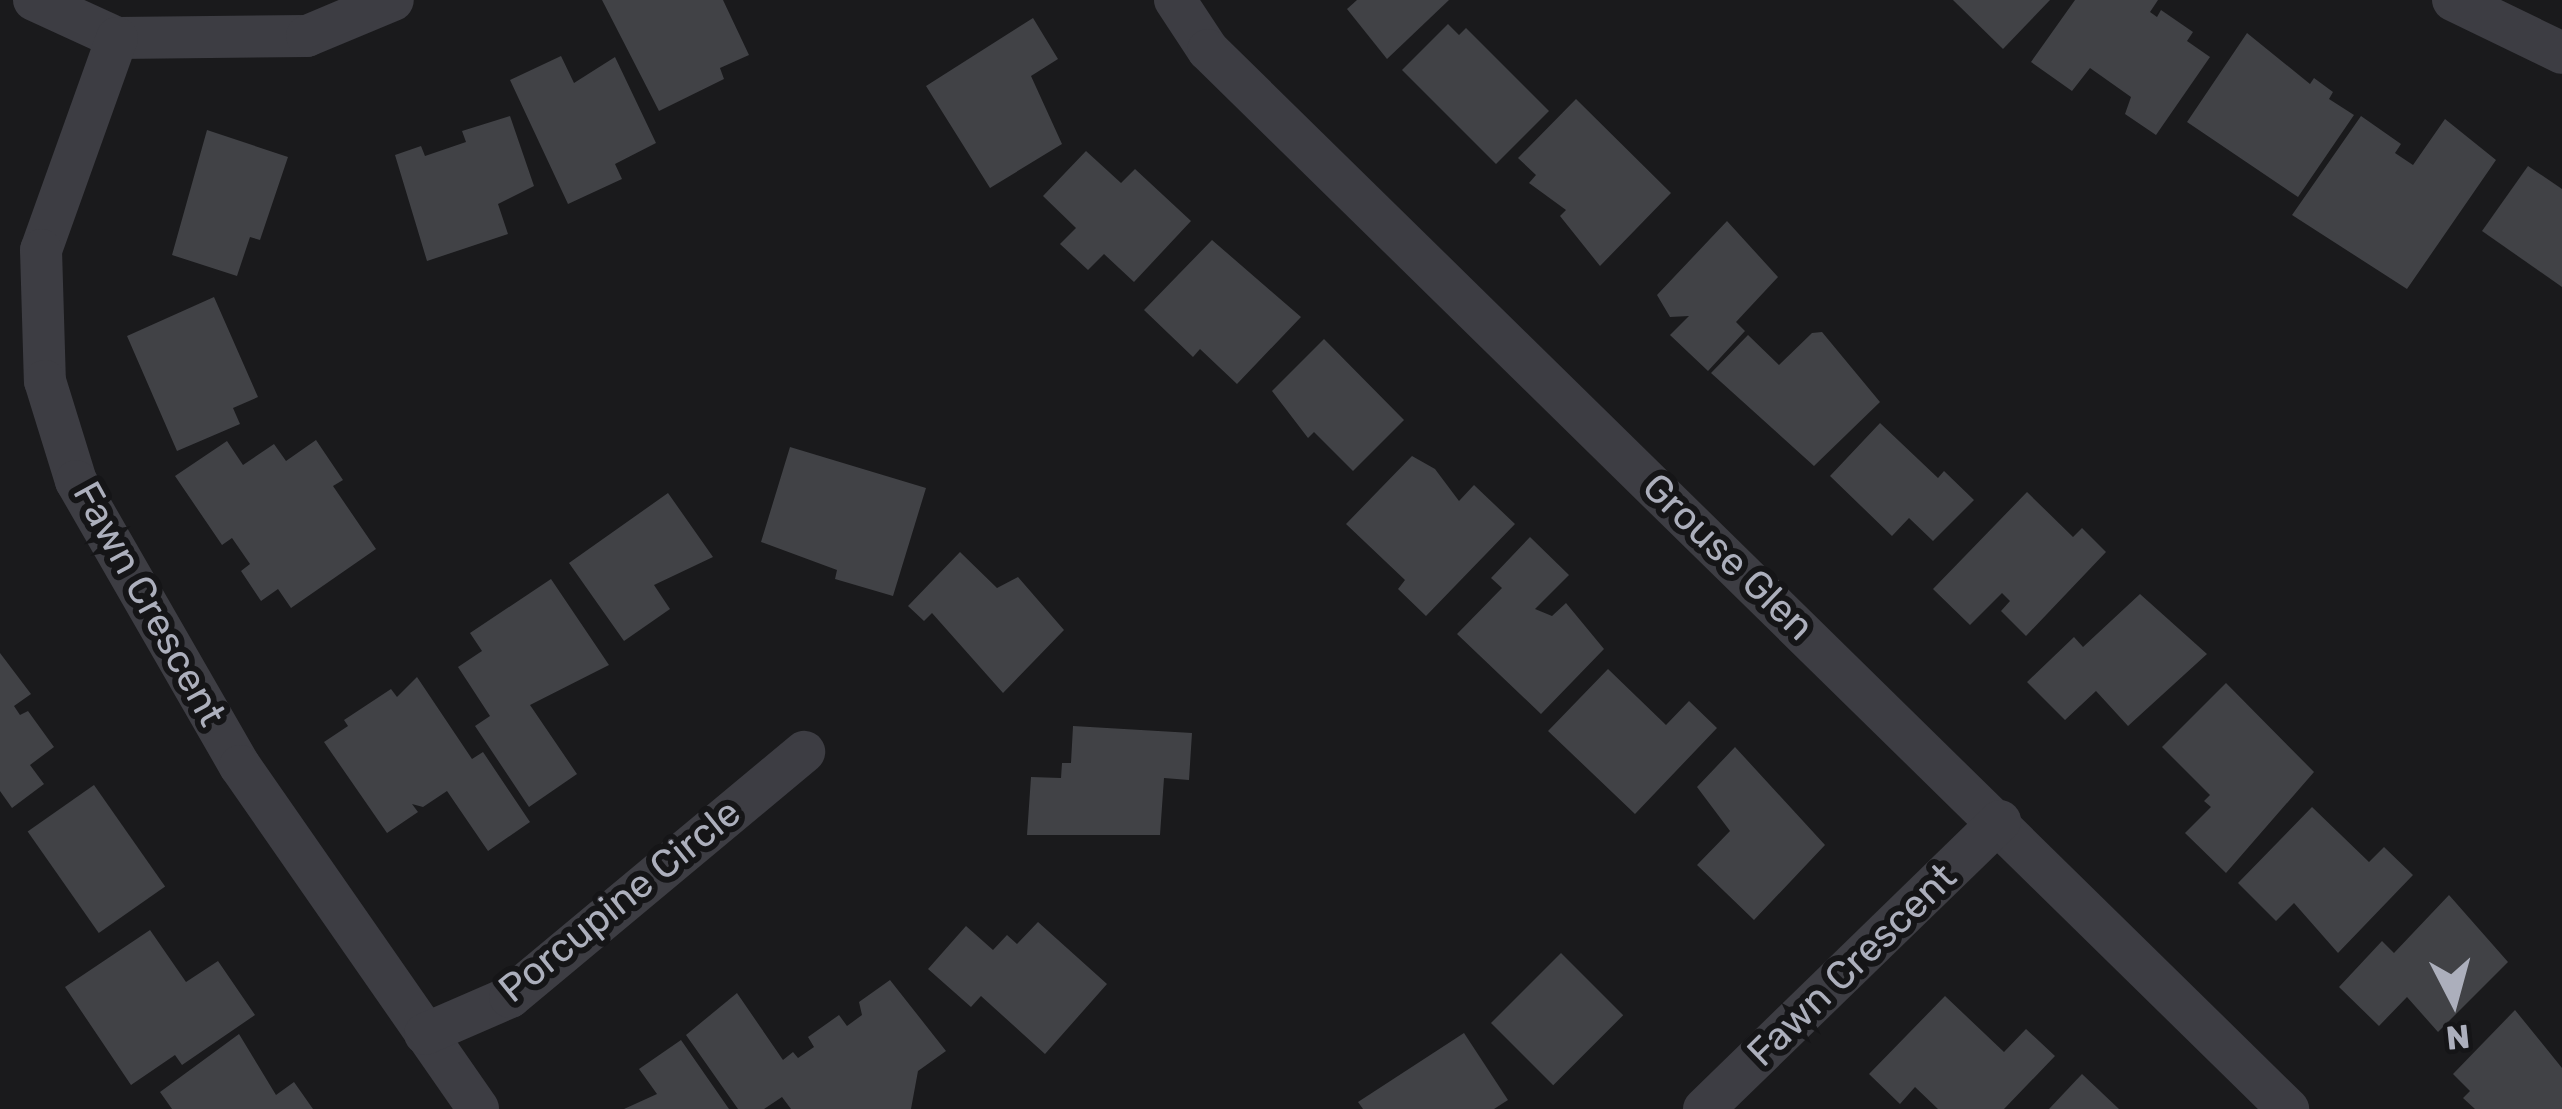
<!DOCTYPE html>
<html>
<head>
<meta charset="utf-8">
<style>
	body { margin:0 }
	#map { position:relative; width:2562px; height:1109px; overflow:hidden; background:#1a1a1c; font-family:Rubik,sans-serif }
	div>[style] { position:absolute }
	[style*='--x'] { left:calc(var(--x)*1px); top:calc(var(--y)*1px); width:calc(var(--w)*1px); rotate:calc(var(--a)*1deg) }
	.building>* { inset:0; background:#414246; transform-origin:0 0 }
	.street>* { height:42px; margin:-21px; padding:0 21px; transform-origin:21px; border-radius:21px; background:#3d3d43 }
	span { translate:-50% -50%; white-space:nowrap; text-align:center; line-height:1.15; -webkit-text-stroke:12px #151517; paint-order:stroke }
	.street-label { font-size:39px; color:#acafbc }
	.north { position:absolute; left:2394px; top:941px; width:120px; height:120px; -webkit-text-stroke:9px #151517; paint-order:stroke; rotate:174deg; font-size:33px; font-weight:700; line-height:48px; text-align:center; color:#acafbc }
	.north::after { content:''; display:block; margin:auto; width:42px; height:54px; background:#acafbc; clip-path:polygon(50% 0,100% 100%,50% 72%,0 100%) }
</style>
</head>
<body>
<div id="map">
	<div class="building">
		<i style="clip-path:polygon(602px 0,723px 0,749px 55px,720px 68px,724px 79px,659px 111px)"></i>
		<i style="clip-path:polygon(1357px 0,1449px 0,1387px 59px,1347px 9px)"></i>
		<i style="clip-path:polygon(1953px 0,2050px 0,2003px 49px)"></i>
		<i style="clip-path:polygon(2075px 0,2158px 0,2150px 12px,2157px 17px,2161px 10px,2193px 32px,2187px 41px,2210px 57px,2156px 135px,2125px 114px,2131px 97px,2090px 68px,2072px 91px,2031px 62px)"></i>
		<i style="clip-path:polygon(1033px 18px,1058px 59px,1031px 76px,1062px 144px,990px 188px,926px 86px)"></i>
		<i style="clip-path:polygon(1448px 24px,1459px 35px,1466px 28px,1549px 111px,1496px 164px,1402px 70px)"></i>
		<i style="clip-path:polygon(2247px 33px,2310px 84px,2314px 78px,2333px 92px,2329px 99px,2354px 115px,2298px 197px,2187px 122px)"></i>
		<i style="clip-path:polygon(561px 56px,574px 83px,615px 57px,656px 143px,615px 164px,622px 179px,568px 204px,510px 80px)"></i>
		<i style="clip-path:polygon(1576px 99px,1671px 193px,1600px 266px,1560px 216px,1566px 210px,1529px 183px,1536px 175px,1518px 158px)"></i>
		<i style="clip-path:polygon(510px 116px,534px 186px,498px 204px,508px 234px,427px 261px,395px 155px,421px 146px,425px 156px,466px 142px,462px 131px)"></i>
		<i style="clip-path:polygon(2361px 116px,2401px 144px,2395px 153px,2413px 165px,2445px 119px,2496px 160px,2407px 289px,2292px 215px)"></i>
		<i style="clip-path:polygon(207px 130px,288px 157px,260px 240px,250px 237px,237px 276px,172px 255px)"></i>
		<i style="clip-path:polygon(1086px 151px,1121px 183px,1135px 169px,1191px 221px,1134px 282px,1104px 254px,1088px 270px,1060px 244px,1076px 228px,1043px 196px)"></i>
		<i style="clip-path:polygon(2528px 166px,2562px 189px,2562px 287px,2482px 231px)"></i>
		<i style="clip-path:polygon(1727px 221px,1778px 277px,1736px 322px,1745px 331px,1708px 371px,1670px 335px,1689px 316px,1670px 317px,1657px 295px)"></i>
		<i style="clip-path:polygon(1212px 240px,1301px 317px,1237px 384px,1200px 349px,1193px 357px,1144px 310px)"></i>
		<i style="clip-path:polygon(214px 297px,258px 397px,233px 408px,240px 424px,177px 451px,127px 336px)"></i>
		<i style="clip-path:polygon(1822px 332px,1880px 402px,1814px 466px,1711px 373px,1748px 335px,1779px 365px,1812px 333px)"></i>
		<i style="clip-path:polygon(1324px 339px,1404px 420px,1353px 471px,1314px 432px,1308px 438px,1272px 391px)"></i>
		<i style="clip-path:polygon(1880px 423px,1938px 478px,1944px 471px,1974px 500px,1933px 541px,1909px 518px,1892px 536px,1830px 476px)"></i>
		<i style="clip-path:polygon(316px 440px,343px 480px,333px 486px,376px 549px,291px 608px,278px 589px,261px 601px,241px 571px,250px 564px,232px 538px,222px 545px,175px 476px,227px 441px,243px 465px,274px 444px,286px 461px)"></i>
		<i style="clip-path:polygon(790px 447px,926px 488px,893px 596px,835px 579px,837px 570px,761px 542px)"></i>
		<i style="clip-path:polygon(1412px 456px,1435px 469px,1459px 501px,1474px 485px,1515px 524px,1426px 616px,1398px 589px,1405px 580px,1346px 524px)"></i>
		<i style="clip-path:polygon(2027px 492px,2073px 537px,2082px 528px,2106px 552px,2026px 636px,2001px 611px,2010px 601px,2002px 593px,1970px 625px,1933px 589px)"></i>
		<i style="clip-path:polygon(668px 493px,713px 557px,654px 585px,670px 609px,624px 641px,569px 563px)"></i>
		<i style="clip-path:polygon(1530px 537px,1569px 575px,1535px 609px,1552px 616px,1566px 603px,1604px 649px,1541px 714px,1457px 634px,1502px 588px,1491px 578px)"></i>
		<i style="clip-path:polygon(960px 552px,997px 588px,1018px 577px,1064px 630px,1003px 693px,932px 613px,924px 621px,908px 606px)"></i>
		<i style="clip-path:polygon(551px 579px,609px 665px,530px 705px,577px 774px,529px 807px,475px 726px,490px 716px,458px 667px,482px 651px,470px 633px)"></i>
		<i style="clip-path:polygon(2140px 594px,2207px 654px,2128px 726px,2096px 691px,2065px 720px,2027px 682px,2074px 637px,2083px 647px)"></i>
		<i style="clip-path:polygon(0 653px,31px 694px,14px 706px,20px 715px,28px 711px,54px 747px,30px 765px,44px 784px,12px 808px,0 791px)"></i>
		<i style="clip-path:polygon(1608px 669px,1666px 725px,1689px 701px,1717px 728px,1635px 814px,1548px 731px)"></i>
		<i style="clip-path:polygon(417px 677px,472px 759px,483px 752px,530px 822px,488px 851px,447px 791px,423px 807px,412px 804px,418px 812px,387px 833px,324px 742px,348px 726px,344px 720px,391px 689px,397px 697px)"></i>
		<i style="clip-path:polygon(2226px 683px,2314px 772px,2226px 873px,2185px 833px,2211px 807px,2204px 801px,2210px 795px,2162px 747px)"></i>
		<i style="clip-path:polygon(1073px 726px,1192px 733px,1189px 780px,1164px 778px,1160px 835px,1027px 835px,1031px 777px,1061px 778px,1062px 763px,1071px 763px)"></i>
		<i style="clip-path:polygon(1735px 747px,1825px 845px,1754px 920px,1697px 865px,1730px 831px,1697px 787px)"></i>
		<i style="left:94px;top:785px;width:124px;height:81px;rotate:55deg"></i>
		<i style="clip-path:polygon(2312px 807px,2369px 862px,2384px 847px,2413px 875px,2338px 953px,2294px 903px,2276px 921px,2238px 883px)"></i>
		<i style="clip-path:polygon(2449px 895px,2508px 962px,2438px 1032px,2407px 997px,2379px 1026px,2339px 987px,2382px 941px,2394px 953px)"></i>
		<i style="clip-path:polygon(1038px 922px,1107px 984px,1045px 1054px,981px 996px,971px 1007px,928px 969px,966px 926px,993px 950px,1007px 935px,1017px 944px)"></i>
		<i style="clip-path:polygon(150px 930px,186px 982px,218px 961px,255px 1015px,182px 1065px,175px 1055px,131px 1085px,65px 987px)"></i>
		<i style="left:1561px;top:953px;width:88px;height:99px;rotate:45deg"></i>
		<i style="clip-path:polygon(890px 980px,946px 1051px,918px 1071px,911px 1109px,791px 1109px,782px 1097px,764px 1109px,738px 1109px,686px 1035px,737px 993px,783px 1060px,793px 1052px,798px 1058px,814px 1047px,808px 1037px,839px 1015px,847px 1026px,862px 1015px,859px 1002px)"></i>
		<i style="clip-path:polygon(1945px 996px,2004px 1052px,2026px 1029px,2055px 1056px,2004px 1109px,1938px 1109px,1915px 1087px,1900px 1104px,1869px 1074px)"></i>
		<i style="clip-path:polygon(2515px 1010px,2562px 1068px,2562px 1109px,2475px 1109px,2463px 1098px,2470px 1091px,2453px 1074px)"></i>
		<i style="clip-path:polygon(1464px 1033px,1508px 1100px,1494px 1109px,1363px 1109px,1358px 1102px)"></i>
		<i style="clip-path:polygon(239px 1034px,276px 1095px,294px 1082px,313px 1109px,172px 1109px,160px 1092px)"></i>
		<i style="clip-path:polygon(681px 1040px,729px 1109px,624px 1109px,657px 1094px,639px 1069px)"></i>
		<i style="clip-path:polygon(2082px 1074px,2119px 1109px,2049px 1109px)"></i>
	</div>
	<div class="street">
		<i style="--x:34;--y:0;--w:91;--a:24.6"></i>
		<i style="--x:117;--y:38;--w:190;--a:-0.6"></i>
		<i style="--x:307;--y:36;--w:93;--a:-22.7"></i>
		<i style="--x:1175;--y:0;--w:60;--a:56.6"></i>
		<i style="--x:1208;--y:50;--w:1513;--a:44.44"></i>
		<i style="--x:2453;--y:0;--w:121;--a:25.9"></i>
		<i style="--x:117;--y:38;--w:225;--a:109.7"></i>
		<i style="--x:41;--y:250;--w:131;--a:88.3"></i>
		<i style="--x:45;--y:381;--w:105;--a:72.8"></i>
		<i style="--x:76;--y:481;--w:329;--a:60.1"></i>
		<i style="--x:240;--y:766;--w:417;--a:55.2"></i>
		<i style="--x:425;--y:1034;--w:93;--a:-23.5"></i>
		<i style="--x:510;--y:997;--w:383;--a:-39.8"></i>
		<i style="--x:1704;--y:1109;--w:413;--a:-44.2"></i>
	</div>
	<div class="street-label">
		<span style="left:1728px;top:557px;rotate:44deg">Grouse Glen</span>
		<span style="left:149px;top:604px;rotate:61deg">Fawn Crescent</span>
		<span style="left:620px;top:901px;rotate:-39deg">Porcupine Circle</span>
		<span style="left:1852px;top:965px;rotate:-44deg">Fawn Crescent</span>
	</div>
	<div class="north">N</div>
</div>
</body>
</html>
